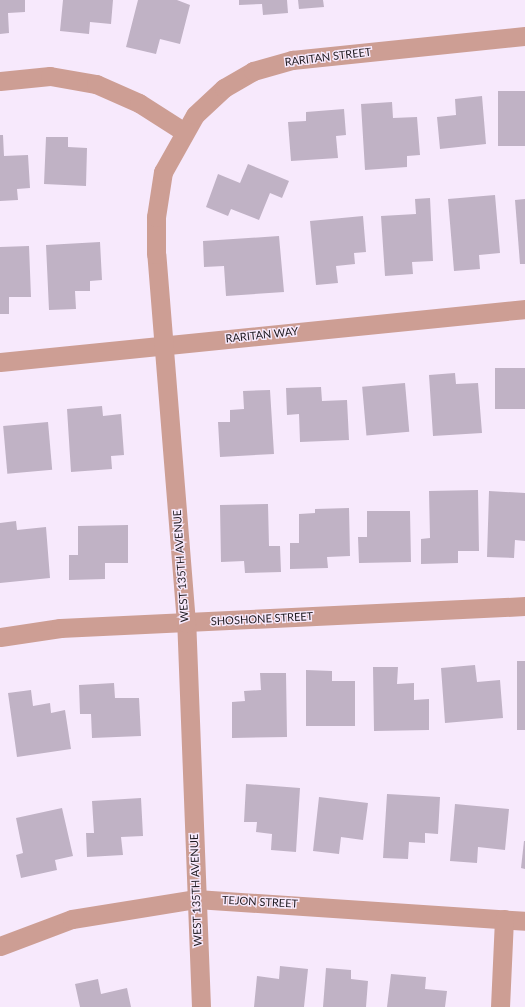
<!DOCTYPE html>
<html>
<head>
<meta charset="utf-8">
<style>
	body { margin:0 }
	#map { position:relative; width:525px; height:1007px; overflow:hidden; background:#f7e9fc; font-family:Lato,sans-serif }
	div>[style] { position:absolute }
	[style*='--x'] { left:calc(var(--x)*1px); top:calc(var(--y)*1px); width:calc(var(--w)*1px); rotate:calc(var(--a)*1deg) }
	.building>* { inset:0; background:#c0b2c5; transform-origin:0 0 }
	.minor>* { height:19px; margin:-9.5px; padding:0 9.5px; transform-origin:9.5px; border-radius:9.5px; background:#cd9e94 }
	span { translate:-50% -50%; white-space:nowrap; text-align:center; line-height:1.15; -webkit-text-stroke:3px #f7e9fc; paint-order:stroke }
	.street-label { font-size:11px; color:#1e191f }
</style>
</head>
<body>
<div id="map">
	<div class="building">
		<i style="clip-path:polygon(0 0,25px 0,25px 12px,8px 13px,9px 33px,0 34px)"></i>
		<i style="clip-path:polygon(63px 0,113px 0,111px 24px,90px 22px,89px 34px,60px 31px)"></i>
		<i style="clip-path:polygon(138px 0,177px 0,190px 5px,180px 44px,160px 39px,156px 54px,126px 47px)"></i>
		<i style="clip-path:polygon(239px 0,287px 0,288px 13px,263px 15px,262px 4px,239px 5px)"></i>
		<i style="clip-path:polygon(298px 0,323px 0,324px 7px,299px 9px)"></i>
		<i style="left:498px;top:91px;width:27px;height:55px"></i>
		<i style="clip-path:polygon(482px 96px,486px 144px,440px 149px,437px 117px,456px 115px,455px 99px)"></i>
		<i style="clip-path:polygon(392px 102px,393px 118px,417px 117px,420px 155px,407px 156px,407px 167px,365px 170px,361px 104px)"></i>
		<i style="clip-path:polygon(344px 109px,346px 135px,336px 136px,338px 158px,291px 161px,288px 122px,306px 121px,306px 112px)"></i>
		<i style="clip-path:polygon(0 135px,3px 135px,4px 156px,28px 155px,30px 188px,17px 189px,18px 200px,0 201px)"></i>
		<i style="clip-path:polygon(46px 137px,68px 137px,68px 147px,87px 148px,86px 186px,44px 184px)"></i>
		<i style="clip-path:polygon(248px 164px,289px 181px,282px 198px,270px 193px,259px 220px,231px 209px,228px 216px,206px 207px,218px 174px,240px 183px)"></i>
		<i style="clip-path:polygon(495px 195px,500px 253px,479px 255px,480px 269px,454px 271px,448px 199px)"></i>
		<i style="clip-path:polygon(430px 198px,433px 261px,412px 262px,413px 274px,385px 276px,381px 216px,416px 214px,415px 199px)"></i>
		<i style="clip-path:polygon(525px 199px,525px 264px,520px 264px,515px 200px)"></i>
		<i style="clip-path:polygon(363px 216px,366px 252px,354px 253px,355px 264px,336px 266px,338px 283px,316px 285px,310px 221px)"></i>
		<i style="clip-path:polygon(279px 236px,284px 292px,226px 296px,224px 266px,204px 267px,203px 241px)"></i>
		<i style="clip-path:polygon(100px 242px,102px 280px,90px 281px,90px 291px,75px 291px,76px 309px,49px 310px,46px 245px)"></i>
		<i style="clip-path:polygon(29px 246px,31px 297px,9px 297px,9px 314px,0 314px,0 247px)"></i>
		<i style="left:525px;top:368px;width:41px;height:30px;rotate:90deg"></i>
		<i style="clip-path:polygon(455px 373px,456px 384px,478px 383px,482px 433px,433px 436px,429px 375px)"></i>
		<i style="left:405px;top:383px;width:49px;height:43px;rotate:85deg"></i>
		<i style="clip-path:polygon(321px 387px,322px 401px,347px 400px,349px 440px,300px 442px,299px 414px,287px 415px,286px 388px)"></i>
		<i style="clip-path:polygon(270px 390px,274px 454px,220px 457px,218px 422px,230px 422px,230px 410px,244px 409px,243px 391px)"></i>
		<i style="clip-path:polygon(102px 406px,103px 416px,121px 414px,124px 455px,111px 456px,112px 469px,71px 472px,67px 409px)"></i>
		<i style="left:48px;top:422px;width:48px;height:45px;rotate:85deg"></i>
		<i style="clip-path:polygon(478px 490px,479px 551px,458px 551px,458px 563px,421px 564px,421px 539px,430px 538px,429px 491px)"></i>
		<i style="clip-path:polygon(489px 491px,525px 493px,525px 541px,515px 540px,514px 558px,487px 557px)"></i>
		<i style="clip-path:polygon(268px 504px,269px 546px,280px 546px,281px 572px,245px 573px,244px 561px,221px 562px,220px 505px)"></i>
		<i style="clip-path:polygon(349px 508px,350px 556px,327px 557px,328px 568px,290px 569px,290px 543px,299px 543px,299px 514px,315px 513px,315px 509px)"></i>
		<i style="clip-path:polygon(367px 511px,410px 511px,411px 562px,359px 563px,358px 537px,367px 537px)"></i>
		<i style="clip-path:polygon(16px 521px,17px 530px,46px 527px,50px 578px,0 583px,0 523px)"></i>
		<i style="clip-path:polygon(128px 525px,128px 563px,105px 563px,105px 579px,69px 580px,69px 555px,78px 555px,78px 526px)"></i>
		<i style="left:517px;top:661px;width:8px;height:69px"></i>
		<i style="clip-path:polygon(475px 665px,477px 682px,500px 680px,503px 718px,445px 723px,441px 668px)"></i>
		<i style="clip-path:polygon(373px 667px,398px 667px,397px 684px,414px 683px,414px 700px,429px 699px,429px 730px,374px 731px)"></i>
		<i style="clip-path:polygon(306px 670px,332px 671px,332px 681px,355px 681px,355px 726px,306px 726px)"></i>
		<i style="clip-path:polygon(260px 673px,286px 673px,287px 737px,232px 738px,232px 702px,245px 701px,244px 691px,261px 690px)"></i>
		<i style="clip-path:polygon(114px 683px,115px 698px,139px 698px,141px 736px,92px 738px,91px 714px,80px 714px,79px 685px)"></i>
		<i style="clip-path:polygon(31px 690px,33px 706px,50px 703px,51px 713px,65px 710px,71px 749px,17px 757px,8px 693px)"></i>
		<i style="clip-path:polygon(246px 784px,300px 788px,296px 852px,271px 850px,272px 834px,256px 832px,257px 822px,244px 822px)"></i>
		<i style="clip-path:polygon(387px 794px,440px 797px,438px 834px,425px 833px,425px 843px,409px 842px,408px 859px,383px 858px)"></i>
		<i style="clip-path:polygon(319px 797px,368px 803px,363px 840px,341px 837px,339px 854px,313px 851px)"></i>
		<i style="clip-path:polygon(141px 798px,143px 836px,121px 837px,123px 855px,87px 857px,86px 833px,94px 833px,92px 801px)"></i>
		<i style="clip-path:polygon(455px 804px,509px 809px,505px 850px,478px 847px,477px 863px,450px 861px)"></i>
		<i style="clip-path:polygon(62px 808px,73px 856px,55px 860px,57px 870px,21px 878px,16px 855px,23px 853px,16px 818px)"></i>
		<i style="clip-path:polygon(524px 841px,525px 841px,525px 869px,521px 868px)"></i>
		<i style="clip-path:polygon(280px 966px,308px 969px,304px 1007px,254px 1007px,257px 976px,279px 979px)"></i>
		<i style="clip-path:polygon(326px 968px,351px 970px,351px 979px,368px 981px,366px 1007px,323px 1007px)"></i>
		<i style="clip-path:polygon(391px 974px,426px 977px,425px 989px,447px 991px,445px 1007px,387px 1007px)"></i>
		<i style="clip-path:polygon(98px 979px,101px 994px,127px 988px,131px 1007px,80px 1007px,75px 984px)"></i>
	</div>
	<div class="minor">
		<i style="--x:0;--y:81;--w:50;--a:-5.7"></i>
		<i style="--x:50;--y:76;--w:47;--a:9.9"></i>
		<i style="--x:96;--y:84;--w:47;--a:23.8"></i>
		<i style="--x:139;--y:103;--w:52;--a:32.5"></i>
		<i style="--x:0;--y:362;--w:528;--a:-5.76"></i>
		<i style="--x:0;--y:637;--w:61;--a:-8.5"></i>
		<i style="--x:60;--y:628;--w:466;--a:-2.7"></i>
		<i style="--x:0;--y:946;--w:77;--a:-20.6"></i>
		<i style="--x:72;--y:919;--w:126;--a:-9.2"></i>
		<i style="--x:196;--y:899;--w:330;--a:3.8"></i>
		<i style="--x:201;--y:1007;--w:384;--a:-92.2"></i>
		<i style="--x:186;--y:623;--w:370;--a:-94.6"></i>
		<i style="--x:156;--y:254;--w:37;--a:-90"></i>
		<i style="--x:156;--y:217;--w:46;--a:-81.2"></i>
		<i style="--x:163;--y:172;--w:65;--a:-60.7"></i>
		<i style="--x:195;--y:115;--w:40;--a:-43"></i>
		<i style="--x:224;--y:88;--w:34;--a:-30"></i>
		<i style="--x:253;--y:71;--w:41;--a:-15.8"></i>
		<i style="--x:292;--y:60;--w:234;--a:-5.9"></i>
		<i style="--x:500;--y:1007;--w:88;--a:-87.4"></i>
	</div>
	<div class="street-label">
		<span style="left:328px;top:57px;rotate:-7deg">RARITAN STREET</span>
		<span style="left:262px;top:335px;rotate:-6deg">RARITAN WAY</span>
		<span style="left:181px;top:566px;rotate:-94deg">WEST 135TH AVENUE</span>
		<span style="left:262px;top:619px;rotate:-3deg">SHOSHONE STREET</span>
		<span style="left:196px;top:890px;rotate:-92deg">WEST 135TH AVENUE</span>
		<span style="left:260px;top:902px;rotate:3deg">TEJON STREET</span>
	</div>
</div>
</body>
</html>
